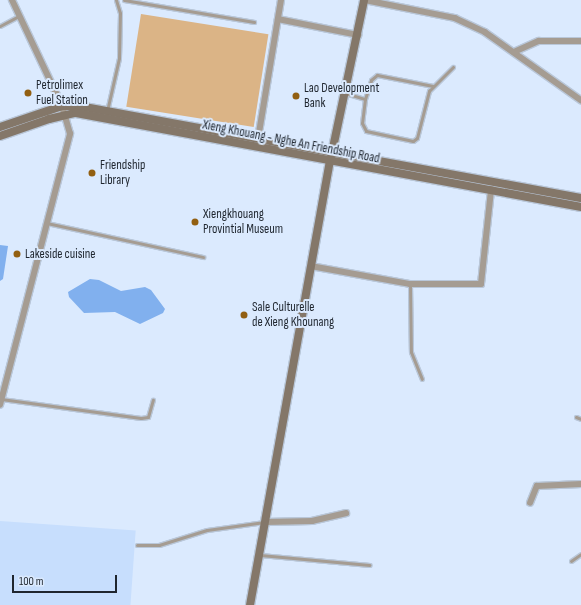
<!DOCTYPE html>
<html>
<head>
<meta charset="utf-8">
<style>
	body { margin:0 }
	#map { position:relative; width:581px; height:605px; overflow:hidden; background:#dbeafe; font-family:"Sofia Sans Condensed",sans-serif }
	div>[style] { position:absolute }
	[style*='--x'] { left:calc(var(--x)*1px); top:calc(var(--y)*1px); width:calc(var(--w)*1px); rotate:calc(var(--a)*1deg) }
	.built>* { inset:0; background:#c7defd; transform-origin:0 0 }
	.green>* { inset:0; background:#dbb486; transform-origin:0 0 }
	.water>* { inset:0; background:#81b0ee }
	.roads { filter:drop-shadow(1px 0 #b9c7d9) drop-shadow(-1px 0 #b9c7d9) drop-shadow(0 1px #b9c7d9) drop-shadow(0 -1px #b9c7d9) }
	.lane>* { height:3px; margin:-1.5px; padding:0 1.5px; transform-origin:1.5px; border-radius:1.5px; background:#a59c92 }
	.street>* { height:5.5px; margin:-2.75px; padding:0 2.75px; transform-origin:2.75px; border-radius:2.75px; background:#a59c92 }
	.secondary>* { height:8px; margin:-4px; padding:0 4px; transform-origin:4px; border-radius:4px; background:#847769 }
	.dots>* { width:11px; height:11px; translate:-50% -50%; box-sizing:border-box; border:2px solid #dbeafe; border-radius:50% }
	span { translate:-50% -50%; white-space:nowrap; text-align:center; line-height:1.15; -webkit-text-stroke:4px #dbeafe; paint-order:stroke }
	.poi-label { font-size:13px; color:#1f262f }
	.left { translate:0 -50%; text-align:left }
	.street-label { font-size:13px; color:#1f262f }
	.scale { position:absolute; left:12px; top:575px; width:105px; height:18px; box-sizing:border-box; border:2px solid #1f262f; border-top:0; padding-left:5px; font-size:12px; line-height:14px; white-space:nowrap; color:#1f262f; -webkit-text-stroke:3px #dbeafe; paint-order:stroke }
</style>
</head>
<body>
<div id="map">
	<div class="built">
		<i style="left:0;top:521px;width:136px;height:84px;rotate:4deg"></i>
	</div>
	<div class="green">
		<i style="left:141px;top:14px;width:129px;height:94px;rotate:9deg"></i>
	</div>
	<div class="water">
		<i style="clip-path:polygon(0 245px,8px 246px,3px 279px,0 281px)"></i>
		<i style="clip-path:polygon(90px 279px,99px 280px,121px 291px,145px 287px,151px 290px,165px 309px,163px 313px,140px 324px,115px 312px,84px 313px,69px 297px,68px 292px)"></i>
	</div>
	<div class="roads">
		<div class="lane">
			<i style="--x:124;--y:0;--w:132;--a:9.6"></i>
			<i style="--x:0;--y:26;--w:21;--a:-28"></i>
			<i style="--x:345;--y:93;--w:21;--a:17"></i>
			<i style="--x:365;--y:99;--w:24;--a:97"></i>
			<i style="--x:362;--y:123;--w:9;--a:63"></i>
			<i style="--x:366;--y:131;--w:48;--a:12"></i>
			<i style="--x:413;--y:141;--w:5;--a:-37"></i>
			<i style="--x:417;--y:138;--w:49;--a:-75.7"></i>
			<i style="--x:429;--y:91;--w:34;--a:-45"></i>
			<i style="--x:365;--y:99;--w:20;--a:-72"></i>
			<i style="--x:371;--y:80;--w:8;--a:-40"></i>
			<i style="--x:377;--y:75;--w:57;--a:11.1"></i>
			<i style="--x:107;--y:111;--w:54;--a:-77.2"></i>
			<i style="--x:119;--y:58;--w:45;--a:-88.7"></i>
			<i style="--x:120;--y:13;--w:14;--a:-107"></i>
			<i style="--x:47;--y:223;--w:160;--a:12.3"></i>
			<i style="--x:410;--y:284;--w:68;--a:89.2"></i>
			<i style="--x:411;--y:352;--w:29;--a:68"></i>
			<i style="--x:1;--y:399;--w:141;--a:7.7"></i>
			<i style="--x:141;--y:418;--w:7;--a:-8"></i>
			<i style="--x:148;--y:417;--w:18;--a:-74"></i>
			<i style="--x:576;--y:417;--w:5;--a:22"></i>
			<i style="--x:137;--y:545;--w:22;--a:0"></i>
			<i style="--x:159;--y:545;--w:50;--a:-17.4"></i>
			<i style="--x:207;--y:530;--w:58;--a:-8"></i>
			<i style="--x:260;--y:555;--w:110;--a:5.2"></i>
			<i style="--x:571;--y:561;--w:12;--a:-35"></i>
		</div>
		<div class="street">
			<i style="--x:365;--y:0;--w:92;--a:11.3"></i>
			<i style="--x:455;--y:18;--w:33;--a:25"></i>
			<i style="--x:485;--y:32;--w:118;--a:35.3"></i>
			<i style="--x:278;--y:19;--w:82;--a:11.3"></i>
			<i style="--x:514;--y:52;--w:27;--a:-24"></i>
			<i style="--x:539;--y:41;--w:42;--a:0"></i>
			<i style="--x:258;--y:139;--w:141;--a:-80.6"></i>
			<i style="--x:311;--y:266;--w:101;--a:10.3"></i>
			<i style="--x:410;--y:284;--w:71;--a:0"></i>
			<i style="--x:481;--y:284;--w:95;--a:-83.9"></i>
			<i style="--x:0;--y:405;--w:280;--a:-75.5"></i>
			<i style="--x:70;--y:134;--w:29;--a:-106"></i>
			<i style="--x:62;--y:106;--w:117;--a:-115.3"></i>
			<i style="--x:530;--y:503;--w:18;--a:-68"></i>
			<i style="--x:537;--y:486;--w:44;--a:-2.6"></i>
			<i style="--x:265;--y:522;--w:47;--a:-1.2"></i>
			<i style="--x:312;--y:521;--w:35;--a:-13"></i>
		</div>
		<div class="secondary">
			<i style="--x:0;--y:127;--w:65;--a:-18.7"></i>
			<i style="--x:62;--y:106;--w:17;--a:0"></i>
			<i style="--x:79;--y:106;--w:510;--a:10.39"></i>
			<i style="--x:0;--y:136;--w:52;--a:-19.1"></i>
			<i style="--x:49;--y:119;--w:28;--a:-13"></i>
			<i style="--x:76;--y:113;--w:514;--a:10.54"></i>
			<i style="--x:250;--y:605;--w:450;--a:-79.8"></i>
			<i style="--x:330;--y:162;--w:166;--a:-78.1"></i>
		</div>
	</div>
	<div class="dots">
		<i style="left:28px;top:93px;background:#925f11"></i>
		<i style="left:296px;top:96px;background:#925f11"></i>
		<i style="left:92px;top:173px;background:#925f11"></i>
		<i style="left:195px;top:222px;background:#925f11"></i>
		<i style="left:17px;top:254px;background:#925f11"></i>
		<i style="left:244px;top:315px;background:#925f11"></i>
	</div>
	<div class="poi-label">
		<span class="left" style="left:36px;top:93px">Petrolimex<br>Fuel Station</span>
		<span class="left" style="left:304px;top:96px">Lao Development<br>Bank</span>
		<span class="left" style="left:100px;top:173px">Friendship<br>Library</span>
		<span class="left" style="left:203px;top:222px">Xiengkhouang<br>Provintial Museum</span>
		<span class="left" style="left:25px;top:254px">Lakeside cuisine</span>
		<span class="left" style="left:252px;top:315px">Sale Culturelle<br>de Xieng Khounang</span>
	</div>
	<div class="street-label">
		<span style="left:291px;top:142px;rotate:11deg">Xieng Khouang - Nghe An Friendship Road</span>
	</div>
	<div class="scale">100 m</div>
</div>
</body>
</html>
